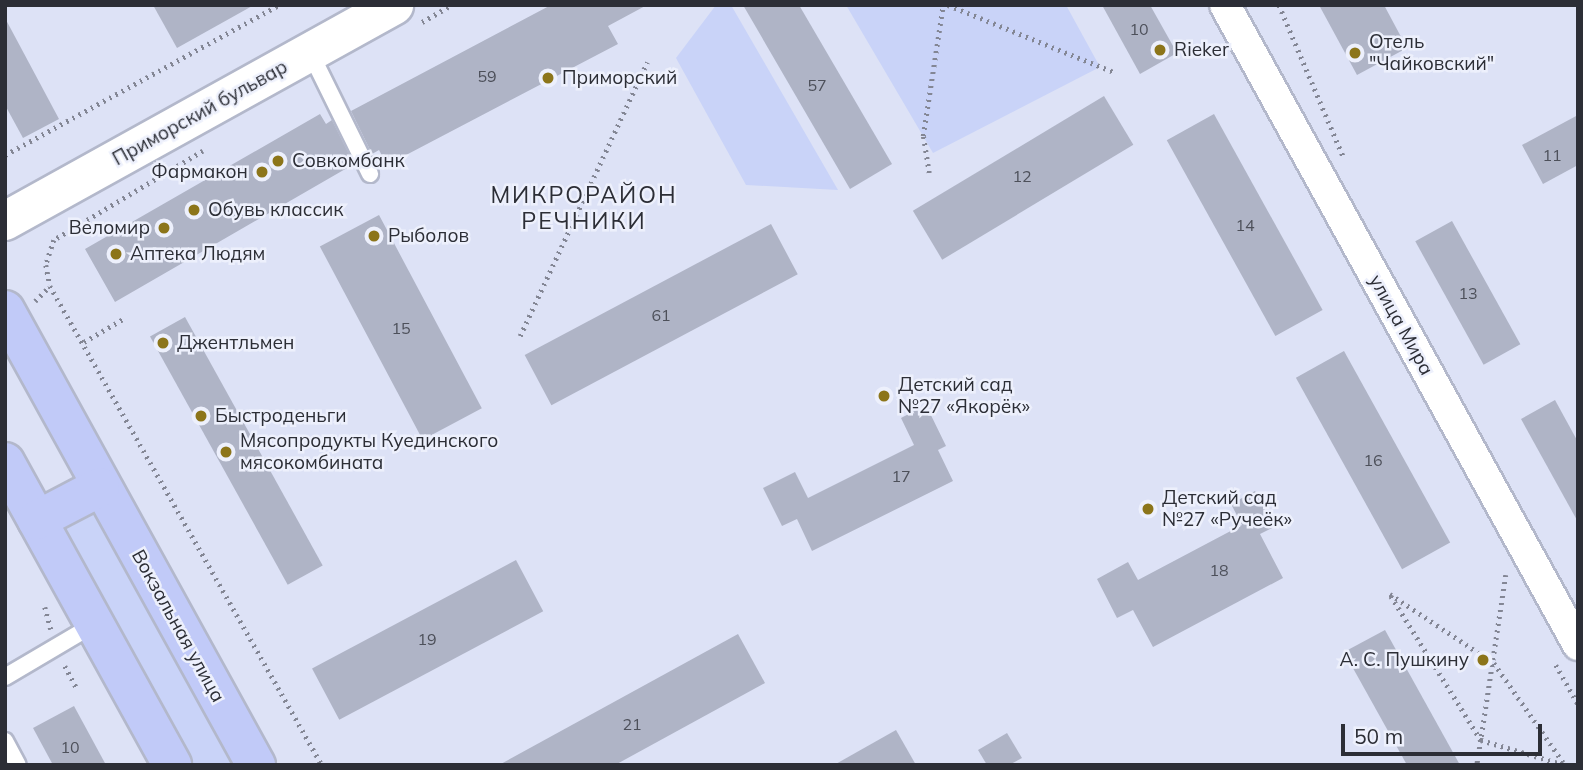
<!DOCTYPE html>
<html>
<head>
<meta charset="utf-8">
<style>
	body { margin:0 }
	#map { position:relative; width:1583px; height:770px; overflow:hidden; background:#dde2f6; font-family:Mulish,sans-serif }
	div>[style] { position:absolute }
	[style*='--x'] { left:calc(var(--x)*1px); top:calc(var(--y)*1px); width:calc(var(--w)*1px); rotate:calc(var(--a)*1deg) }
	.green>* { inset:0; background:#c9d3f8 }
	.building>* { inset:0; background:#afb4c6; transform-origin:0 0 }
	.path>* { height:4.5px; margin-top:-2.25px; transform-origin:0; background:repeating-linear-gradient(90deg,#838694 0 2px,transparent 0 7px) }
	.roads { filter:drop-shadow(2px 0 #b3b8cb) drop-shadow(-2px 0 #b3b8cb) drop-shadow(0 2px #b3b8cb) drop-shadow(0 -2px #b3b8cb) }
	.service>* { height:16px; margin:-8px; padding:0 8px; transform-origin:8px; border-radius:8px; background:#fff }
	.minor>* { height:30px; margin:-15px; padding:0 15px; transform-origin:15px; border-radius:15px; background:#fff }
	.tertiary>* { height:38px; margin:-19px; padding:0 19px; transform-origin:19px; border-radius:19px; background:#fff }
	.primary>* { height:38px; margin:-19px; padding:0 19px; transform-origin:19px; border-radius:19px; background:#c1caf8 }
	.dots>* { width:19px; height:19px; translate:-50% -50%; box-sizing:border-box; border:4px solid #edf0fc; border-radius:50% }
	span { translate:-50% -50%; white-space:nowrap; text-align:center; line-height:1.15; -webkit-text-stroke:5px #edf0fc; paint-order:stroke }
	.number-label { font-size:16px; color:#4d505a }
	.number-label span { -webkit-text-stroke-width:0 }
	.poi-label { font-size:19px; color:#2c2e36 }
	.left { translate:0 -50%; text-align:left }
	.right { translate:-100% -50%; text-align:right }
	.street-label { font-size:19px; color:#2c2e36 }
	.quarter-label { font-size:23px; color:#2c2e36; letter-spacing:2px }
	.frame { position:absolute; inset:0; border:7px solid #2c2e36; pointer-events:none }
	.scale { position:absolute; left:1341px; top:724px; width:201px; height:32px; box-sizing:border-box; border:4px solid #2c2e36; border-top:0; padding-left:9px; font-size:21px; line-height:24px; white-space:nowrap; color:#2c2e36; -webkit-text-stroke:5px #edf0fc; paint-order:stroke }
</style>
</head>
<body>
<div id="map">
	<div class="green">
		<i style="clip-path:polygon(716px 5px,731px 5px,838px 190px,746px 185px,676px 58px)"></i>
		<i style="clip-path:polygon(846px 5px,1066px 5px,1100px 67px,933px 153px)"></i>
		<i style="clip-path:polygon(96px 495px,249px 765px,178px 765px,44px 522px)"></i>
	</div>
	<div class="building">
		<i style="clip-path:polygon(153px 5px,254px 5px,177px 48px)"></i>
		<i style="clip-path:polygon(551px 5px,647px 5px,608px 26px,618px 44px,387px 165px,379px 150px,372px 154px,351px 111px)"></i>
		<i style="clip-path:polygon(743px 5px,799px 5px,892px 164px,850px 189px)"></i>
		<i style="clip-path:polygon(1102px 5px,1150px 5px,1177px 53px,1140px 74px)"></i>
		<i style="clip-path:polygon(1319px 5px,1384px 5px,1407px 48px,1357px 75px)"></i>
		<i style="clip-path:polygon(5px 18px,59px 119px,23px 138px,5px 105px)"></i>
		<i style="left:1104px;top:96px;width:57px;height:223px;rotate:59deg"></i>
		<i style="clip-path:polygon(320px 114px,326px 124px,332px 120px,354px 164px,115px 302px,85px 249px)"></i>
		<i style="left:1214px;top:114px;width:224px;height:54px;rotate:61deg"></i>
		<i style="clip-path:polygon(1578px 115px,1578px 165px,1543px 184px,1522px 145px)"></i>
		<i style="left:379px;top:215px;width:219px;height:67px;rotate:62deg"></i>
		<i style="left:1452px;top:221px;width:141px;height:42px;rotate:61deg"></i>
		<i style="left:771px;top:224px;width:57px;height:279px;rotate:62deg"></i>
		<i style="left:185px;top:317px;width:284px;height:40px;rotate:61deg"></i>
		<i style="left:1344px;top:351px;width:219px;height:55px;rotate:61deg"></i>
		<i style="clip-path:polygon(1555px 400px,1578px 442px,1578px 522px,1521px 419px)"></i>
		<i style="clip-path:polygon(926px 405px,946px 446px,938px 450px,953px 481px,812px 551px,797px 519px,782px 526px,763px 488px,795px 472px,808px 498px,914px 445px,901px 418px)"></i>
		<i style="clip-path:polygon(1255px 491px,1274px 527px,1260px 534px,1283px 578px,1153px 647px,1133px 610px,1117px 618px,1097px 579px,1128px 562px,1138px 580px,1242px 525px,1231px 504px)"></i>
		<i style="left:516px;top:560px;width:58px;height:231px;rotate:62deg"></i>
		<i style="clip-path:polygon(1385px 630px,1460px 765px,1407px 765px,1344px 652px)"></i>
		<i style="clip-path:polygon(738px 634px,765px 683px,615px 765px,499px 765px)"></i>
		<i style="clip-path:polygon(74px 706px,106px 765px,53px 765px,33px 728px)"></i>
		<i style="clip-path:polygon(896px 730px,916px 765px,834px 765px)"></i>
		<i style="clip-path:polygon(1007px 733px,1022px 758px,1009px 765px,987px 765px,978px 750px)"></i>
	</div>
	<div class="path">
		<i style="--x:948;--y:5;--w:181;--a:22"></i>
		<i style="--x:1279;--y:5;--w:164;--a:67"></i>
		<i style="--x:422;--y:22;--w:34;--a:-30"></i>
		<i style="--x:203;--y:151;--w:174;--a:149.1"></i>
		<i style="--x:54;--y:240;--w:26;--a:108"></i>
		<i style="--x:46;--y:265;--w:21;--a:79"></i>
		<i style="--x:50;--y:286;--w:551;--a:60.41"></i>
		<i style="--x:5;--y:155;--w:312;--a:-28.7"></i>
		<i style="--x:929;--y:173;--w:37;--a:-99"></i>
		<i style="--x:923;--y:136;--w:133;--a:-81.3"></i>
		<i style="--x:35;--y:301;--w:21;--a:-45"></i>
		<i style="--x:520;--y:336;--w:302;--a:-65.1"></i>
		<i style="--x:84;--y:342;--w:45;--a:-30.5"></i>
		<i style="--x:1506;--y:575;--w:167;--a:98.6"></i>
		<i style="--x:1481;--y:740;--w:88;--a:16.6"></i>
		<i style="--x:1390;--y:594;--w:125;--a:33.6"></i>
		<i style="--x:1494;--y:663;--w:121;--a:55.1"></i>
		<i style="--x:1391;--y:596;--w:170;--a:58"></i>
		<i style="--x:1481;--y:740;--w:25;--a:99"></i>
		<i style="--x:45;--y:607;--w:23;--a:75"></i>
		<i style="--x:1556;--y:665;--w:45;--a:60.6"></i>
		<i style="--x:65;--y:666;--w:27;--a:62"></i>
	</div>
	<div class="roads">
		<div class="service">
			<i style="--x:310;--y:52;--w:136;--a:63.8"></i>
			<i style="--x:5;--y:677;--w:104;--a:-30.5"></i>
			<i style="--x:5;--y:741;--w:27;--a:62"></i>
		</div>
		<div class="minor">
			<i style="--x:1225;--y:5;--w:731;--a:61.12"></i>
		</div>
		<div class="tertiary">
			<i style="--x:5;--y:221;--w:445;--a:-29"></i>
		</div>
		<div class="primary">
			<i style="--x:5;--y:310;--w:520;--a:61.12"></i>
			<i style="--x:5;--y:462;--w:346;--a:61.1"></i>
			<i style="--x:37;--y:520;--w:71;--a:-27.6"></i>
		</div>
	</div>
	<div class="dots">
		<i style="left:1160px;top:50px;background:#8c751a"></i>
		<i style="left:1355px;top:53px;background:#8c751a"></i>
		<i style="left:548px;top:78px;background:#8c751a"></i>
		<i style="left:278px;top:161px;background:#8c751a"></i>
		<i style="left:262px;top:172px;background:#8c751a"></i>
		<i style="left:194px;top:210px;background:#8c751a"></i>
		<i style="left:164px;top:228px;background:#8c751a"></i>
		<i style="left:374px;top:236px;background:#8c751a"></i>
		<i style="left:116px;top:254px;background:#8c751a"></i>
		<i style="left:163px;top:343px;background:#8c751a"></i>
		<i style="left:884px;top:396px;background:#8c751a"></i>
		<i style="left:201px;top:416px;background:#8c751a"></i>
		<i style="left:226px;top:452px;background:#8c751a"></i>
		<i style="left:1148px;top:509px;background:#8c751a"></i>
		<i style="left:1483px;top:660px;background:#8c751a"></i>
	</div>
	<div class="number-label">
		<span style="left:1139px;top:29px">10</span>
		<span style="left:487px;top:76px">59</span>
		<span style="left:817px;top:85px">57</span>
		<span style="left:1552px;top:155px">11</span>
		<span style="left:1022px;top:176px">12</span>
		<span style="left:1245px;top:225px">14</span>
		<span style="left:1468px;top:293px">13</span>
		<span style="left:661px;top:315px">61</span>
		<span style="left:401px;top:328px">15</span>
		<span style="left:1373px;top:460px">16</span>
		<span style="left:901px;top:476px">17</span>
		<span style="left:1219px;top:570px">18</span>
		<span style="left:427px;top:639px">19</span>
		<span style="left:632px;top:724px">21</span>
		<span style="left:70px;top:747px">10</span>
	</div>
	<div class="poi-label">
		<span class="left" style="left:1369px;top:53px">Отель<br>"Чайковский"</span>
		<span class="left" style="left:1174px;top:50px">Rieker</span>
		<span class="left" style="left:562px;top:78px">Приморский</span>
		<span class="left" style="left:292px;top:161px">Совкомбанк</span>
		<span class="right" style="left:248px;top:172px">Фармакон</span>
		<span class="left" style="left:208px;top:210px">Обувь классик</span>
		<span class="right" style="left:150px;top:228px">Веломир</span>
		<span class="left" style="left:388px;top:236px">Рыболов</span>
		<span class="left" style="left:130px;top:254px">Аптека Людям</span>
		<span class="left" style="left:177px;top:343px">Джентльмен</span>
		<span class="left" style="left:898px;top:396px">Детский сад<br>№27 «Якорёк»</span>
		<span class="left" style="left:215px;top:416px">Быстроденьги</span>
		<span class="left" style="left:240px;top:452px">Мясопродукты Куединского<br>мясокомбината</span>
		<span class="left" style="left:1162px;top:509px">Детский сад<br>№27 «Ручеёк»</span>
		<span class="right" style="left:1469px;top:660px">А. С. Пушкину</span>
	</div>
	<div class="street-label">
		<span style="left:200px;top:113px;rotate:-29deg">Приморский бульвар</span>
		<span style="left:1401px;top:325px;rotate:61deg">улица Мира</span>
		<span style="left:178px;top:626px;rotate:61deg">Вокзальная улица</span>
	</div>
	<div class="quarter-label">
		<span style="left:584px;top:208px">МИКРОРАЙОН<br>РЕЧНИКИ</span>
	</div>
	<div class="frame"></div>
	<div class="scale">50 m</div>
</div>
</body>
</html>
